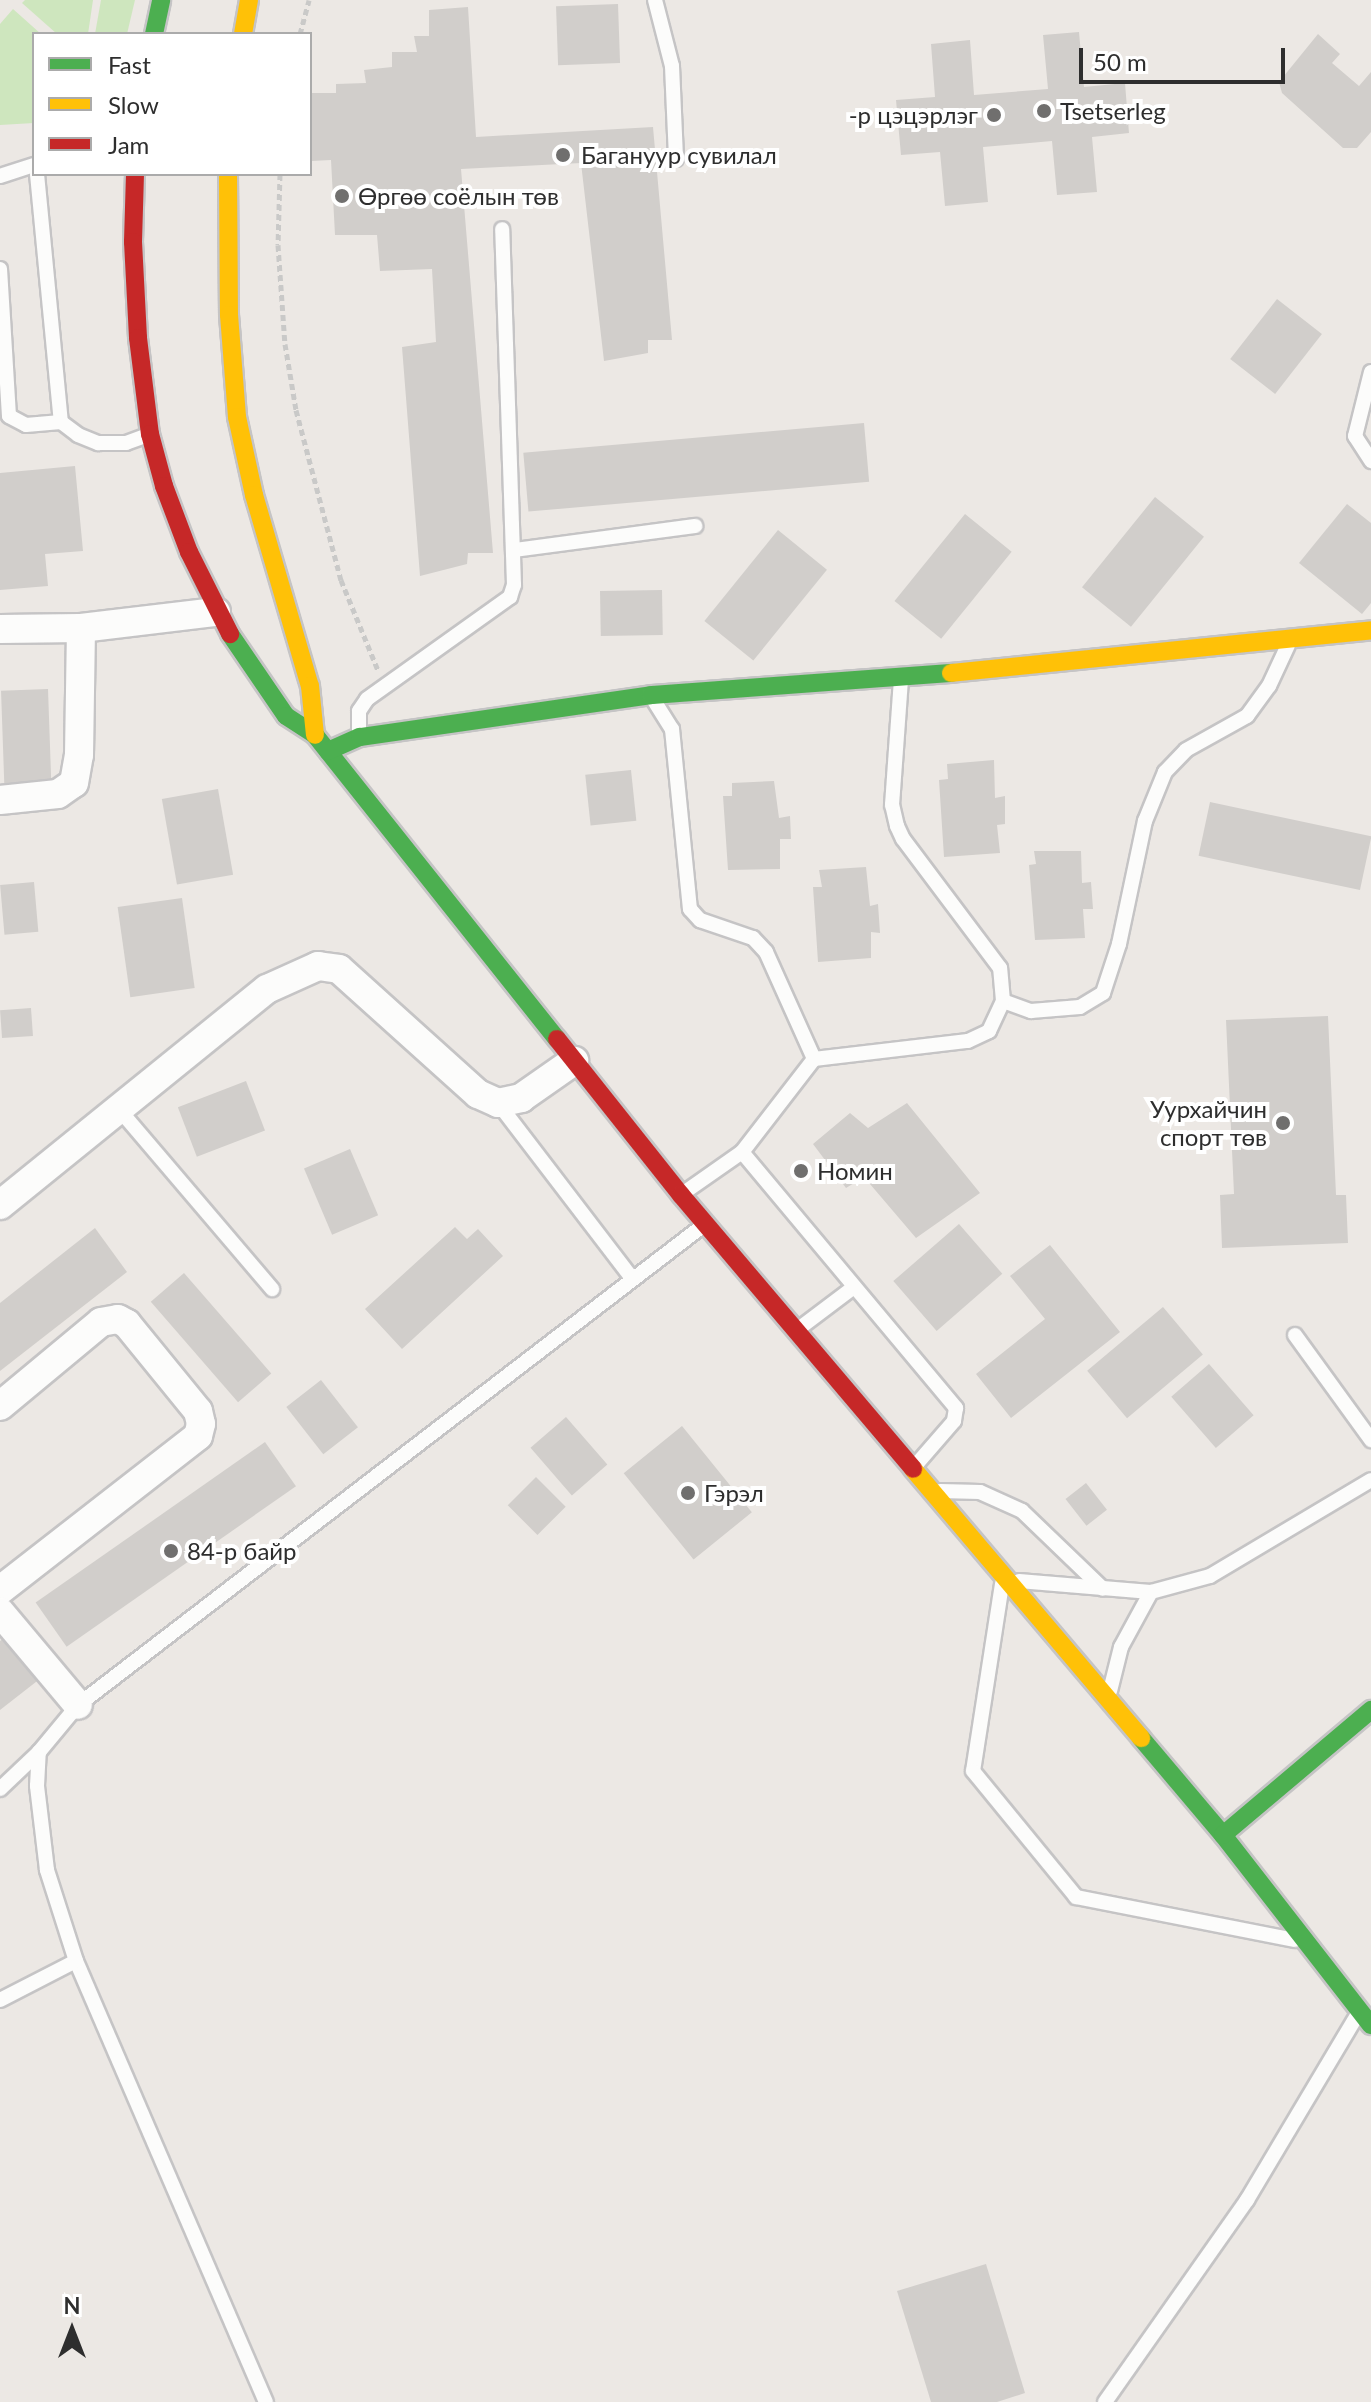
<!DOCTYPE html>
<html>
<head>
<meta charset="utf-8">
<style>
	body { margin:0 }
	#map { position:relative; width:1371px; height:2402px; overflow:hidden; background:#ece8e4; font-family:Lato,sans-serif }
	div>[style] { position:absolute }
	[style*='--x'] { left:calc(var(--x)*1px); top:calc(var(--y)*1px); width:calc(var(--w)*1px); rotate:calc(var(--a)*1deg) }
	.green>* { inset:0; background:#cee6be }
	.building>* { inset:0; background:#d1cecb; transform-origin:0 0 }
	.path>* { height:5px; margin-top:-2.5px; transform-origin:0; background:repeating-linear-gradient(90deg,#c9c9c8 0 6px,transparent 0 10px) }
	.roads { filter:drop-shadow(2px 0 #c5c4c5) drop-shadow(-2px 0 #c5c4c5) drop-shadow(0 2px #c5c4c5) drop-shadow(0 -2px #c5c4c5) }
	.lane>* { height:14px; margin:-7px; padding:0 7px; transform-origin:7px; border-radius:7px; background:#fcfcfb }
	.street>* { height:28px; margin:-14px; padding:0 14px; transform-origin:14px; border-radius:14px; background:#fcfcfb }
	.fast>* { height:18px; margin:-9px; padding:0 9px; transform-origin:9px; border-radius:9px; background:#4caf50 }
	.slow>* { height:18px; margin:-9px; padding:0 9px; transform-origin:9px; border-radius:9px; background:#ffc107 }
	.jam>* { height:18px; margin:-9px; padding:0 9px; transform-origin:9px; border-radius:9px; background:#c62828 }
	.dots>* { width:22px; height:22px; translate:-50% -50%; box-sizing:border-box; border:4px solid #fff; border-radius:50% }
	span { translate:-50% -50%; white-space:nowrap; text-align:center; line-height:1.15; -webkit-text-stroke:8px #fff; paint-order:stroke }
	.poi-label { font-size:24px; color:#2e2e2e }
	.left { translate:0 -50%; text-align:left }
	.right { translate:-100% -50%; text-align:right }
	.legend { position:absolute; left:32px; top:32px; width:280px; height:144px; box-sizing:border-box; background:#fff; border:2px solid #ababab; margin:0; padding:10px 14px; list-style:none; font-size:24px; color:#2e2e2e }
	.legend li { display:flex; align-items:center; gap:16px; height:40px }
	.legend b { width:40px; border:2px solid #ababab }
	.north { position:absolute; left:32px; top:2290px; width:80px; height:80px; -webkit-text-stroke:6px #fff; paint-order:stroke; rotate:0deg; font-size:22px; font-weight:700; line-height:32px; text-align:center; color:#2e2e2e }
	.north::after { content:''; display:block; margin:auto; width:28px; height:36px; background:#2e2e2e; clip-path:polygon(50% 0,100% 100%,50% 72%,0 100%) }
	.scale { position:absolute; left:1079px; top:48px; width:206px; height:36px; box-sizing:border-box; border:4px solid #2e2e2e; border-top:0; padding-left:10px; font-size:24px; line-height:28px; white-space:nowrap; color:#2e2e2e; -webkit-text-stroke:6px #fff; paint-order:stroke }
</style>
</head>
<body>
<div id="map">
	<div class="green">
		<i style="clip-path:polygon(25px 0,93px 0,88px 34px,57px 34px,22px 3px)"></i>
		<i style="clip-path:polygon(101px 0,135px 0,127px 34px,95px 34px)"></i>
		<i style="clip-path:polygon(13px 9px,41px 34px,34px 34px,34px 123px,0 125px,0 24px)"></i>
	</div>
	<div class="building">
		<i style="left:618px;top:4px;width:59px;height:62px;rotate:88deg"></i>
		<i style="clip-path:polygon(468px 7px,476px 137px,653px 127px,672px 340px,648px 340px,648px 353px,604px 361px,581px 163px,461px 169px,493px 553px,468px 553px,467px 564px,420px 576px,402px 347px,436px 342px,432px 269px,380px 271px,377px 235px,335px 235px,331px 160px,311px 161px,310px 93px,336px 93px,336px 84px,366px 83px,364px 70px,392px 67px,392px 52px,417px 52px,414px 36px,429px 36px,429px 10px)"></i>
		<i style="clip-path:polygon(1079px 32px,1084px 87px,1125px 83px,1129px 133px,1092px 137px,1097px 192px,1057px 195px,1052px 141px,983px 147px,988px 202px,945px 206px,940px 152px,901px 155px,896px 100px,935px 97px,931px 44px,970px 40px,974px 95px,1048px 89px,1043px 35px)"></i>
		<i style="clip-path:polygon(1318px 34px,1340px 54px,1332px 63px,1359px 86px,1371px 72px,1371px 132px,1357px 148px,1343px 148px,1282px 93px,1279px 82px)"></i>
		<i style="left:1277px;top:299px;width:57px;height:76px;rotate:38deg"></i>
		<i style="left:864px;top:423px;width:59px;height:342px;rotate:85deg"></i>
		<i style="clip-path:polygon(75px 466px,83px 551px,45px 554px,48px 586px,0 590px,0 473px)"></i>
		<i style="left:1155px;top:497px;width:63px;height:116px;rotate:39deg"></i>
		<i style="clip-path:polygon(1347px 504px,1371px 523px,1371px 603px,1362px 614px,1299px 563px)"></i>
		<i style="left:965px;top:514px;width:60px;height:112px;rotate:39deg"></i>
		<i style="left:778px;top:530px;width:63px;height:117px;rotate:39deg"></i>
		<i style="left:662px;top:590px;width:45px;height:62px;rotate:89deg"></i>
		<i style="left:48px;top:689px;width:97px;height:47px;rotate:88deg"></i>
		<i style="clip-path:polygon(994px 760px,995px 798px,1005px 796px,1005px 824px,997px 825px,1000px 853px,944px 857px,939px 780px,948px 779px,947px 764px)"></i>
		<i style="left:631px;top:770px;width:51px;height:46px;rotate:84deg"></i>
		<i style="clip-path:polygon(774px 781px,779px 818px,790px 816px,791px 839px,780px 839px,780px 869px,728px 870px,723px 796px,732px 796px,732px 783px)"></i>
		<i style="left:218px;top:789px;width:87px;height:57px;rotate:80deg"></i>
		<i style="left:1210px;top:802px;width:165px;height:55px;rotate:12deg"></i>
		<i style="clip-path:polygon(1034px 851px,1081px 851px,1082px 883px,1091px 882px,1093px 909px,1083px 909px,1085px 938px,1035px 940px,1029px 865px,1036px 864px)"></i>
		<i style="clip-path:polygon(866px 867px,870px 906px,878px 904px,880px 933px,871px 932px,871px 958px,818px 962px,813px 887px,822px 887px,819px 870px)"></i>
		<i style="left:34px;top:882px;width:50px;height:34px;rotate:85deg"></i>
		<i style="left:182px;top:898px;width:91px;height:65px;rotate:82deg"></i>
		<i style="left:31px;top:1008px;width:28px;height:31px;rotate:86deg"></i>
		<i style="clip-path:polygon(1328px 1016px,1336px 1195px,1346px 1195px,1348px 1243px,1222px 1248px,1220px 1195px,1234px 1194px,1226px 1020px)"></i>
		<i style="left:246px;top:1081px;width:53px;height:73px;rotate:69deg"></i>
		<i style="clip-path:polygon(907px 1103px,980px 1193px,916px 1238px,864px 1177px,846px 1188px,813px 1144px,850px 1113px,868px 1128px)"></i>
		<i style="left:350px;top:1149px;width:72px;height:50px;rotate:67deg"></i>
		<i style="left:959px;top:1224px;width:66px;height:87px;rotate:49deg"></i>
		<i style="clip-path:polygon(455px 1227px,467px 1239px,478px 1229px,503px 1256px,402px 1349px,365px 1309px)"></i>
		<i style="clip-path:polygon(95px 1228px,127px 1272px,0 1371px,0 1303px)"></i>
		<i style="clip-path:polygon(1050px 1245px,1120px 1332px,1011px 1418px,976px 1374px,1045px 1319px,1010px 1276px)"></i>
		<i style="left:184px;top:1273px;width:133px;height:44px;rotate:49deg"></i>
		<i style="left:1163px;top:1307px;width:62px;height:99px;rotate:50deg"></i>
		<i style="left:1209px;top:1364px;width:68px;height:50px;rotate:49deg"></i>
		<i style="left:321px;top:1380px;width:60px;height:44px;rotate:52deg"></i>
		<i style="left:566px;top:1417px;width:63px;height:47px;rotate:49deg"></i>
		<i style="left:682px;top:1426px;width:111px;height:75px;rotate:51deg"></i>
		<i style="left:265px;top:1442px;width:54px;height:280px;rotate:55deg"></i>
		<i style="left:536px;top:1477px;width:42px;height:40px;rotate:45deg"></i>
		<i style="left:1086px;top:1483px;width:34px;height:26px;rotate:52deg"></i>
		<i style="clip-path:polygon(10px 1634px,41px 1678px,0 1710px,0 1641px)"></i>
		<i style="clip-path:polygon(986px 2264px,1025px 2393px,997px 2402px,931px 2402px,897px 2291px)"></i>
	</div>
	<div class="path">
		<i style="--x:300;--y:34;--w:35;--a:-75"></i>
		<i style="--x:280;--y:174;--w:71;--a:91.6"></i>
		<i style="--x:278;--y:245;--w:99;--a:86"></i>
		<i style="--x:285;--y:344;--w:67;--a:80.5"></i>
		<i style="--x:296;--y:410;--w:176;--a:75.2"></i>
		<i style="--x:341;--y:580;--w:97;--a:67.7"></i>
	</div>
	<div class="roads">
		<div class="lane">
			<i style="--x:655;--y:0;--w:68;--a:75.6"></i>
			<i style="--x:672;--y:66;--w:93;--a:87.5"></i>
			<i style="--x:37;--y:174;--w:249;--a:84.5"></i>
			<i style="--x:0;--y:176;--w:36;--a:-18"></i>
			<i style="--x:0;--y:269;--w:147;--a:86.5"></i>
			<i style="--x:9;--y:416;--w:19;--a:28"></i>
			<i style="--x:26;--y:425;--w:35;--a:-5"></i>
			<i style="--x:61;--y:422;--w:21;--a:37"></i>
			<i style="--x:78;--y:435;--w:22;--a:22"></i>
			<i style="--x:98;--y:443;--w:28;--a:0"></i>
			<i style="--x:126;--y:443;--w:23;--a:-20"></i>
			<i style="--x:1371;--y:372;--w:66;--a:104"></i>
			<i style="--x:1355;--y:436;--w:30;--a:57"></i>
			<i style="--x:515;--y:550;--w:182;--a:-7.6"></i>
			<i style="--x:653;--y:699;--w:36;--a:58"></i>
			<i style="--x:672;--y:729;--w:181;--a:84.3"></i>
			<i style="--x:690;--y:909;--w:15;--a:48"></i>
			<i style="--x:700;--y:920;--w:56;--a:18.8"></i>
			<i style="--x:753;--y:938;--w:19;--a:47"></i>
			<i style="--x:766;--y:952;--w:117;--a:65.8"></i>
			<i style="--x:814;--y:1059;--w:118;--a:127.7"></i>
			<i style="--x:742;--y:1152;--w:73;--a:145"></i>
			<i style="--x:359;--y:733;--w:22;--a:-90"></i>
			<i style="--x:359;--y:711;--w:14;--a:-56"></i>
			<i style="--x:367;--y:699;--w:176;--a:-35.5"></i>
			<i style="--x:510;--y:597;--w:13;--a:-72"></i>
			<i style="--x:514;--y:585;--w:356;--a:-91.9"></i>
			<i style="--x:1003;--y:1001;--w:30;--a:20"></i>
			<i style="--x:1031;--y:1011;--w:49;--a:-4.7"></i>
			<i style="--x:1080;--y:1007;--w:27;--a:-31"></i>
			<i style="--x:1103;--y:993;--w:52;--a:-71.9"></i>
			<i style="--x:1119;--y:944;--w:126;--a:-78.1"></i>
			<i style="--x:1145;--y:821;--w:53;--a:-67.8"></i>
			<i style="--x:1165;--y:772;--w:30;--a:-46"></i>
			<i style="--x:1186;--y:750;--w:70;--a:-29.1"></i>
			<i style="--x:1247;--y:716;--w:37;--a:-54"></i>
			<i style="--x:1269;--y:686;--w:45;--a:-65.1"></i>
			<i style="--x:814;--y:1059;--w:155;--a:-6.7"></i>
			<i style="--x:968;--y:1041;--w:23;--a:-25"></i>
			<i style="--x:989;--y:1031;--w:33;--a:-65"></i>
			<i style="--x:1003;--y:1001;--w:33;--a:-95"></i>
			<i style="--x:1000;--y:968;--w:161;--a:-126.9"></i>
			<i style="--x:903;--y:839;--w:14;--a:-115"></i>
			<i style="--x:897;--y:826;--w:22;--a:-103"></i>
			<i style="--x:892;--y:805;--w:126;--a:-85.9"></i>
			<i style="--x:498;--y:1103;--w:219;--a:52.6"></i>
			<i style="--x:118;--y:1108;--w:238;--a:49.6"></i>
			<i style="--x:742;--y:1152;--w:334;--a:50.1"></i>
			<i style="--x:956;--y:1408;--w:13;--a:99"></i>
			<i style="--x:954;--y:1421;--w:61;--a:131"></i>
			<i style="--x:797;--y:1330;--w:71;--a:-37"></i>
			<i style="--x:1295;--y:1335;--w:130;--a:54.1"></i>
			<i style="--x:940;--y:1491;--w:40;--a:1.4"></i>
			<i style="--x:980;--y:1492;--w:46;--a:24.3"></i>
			<i style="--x:1022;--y:1511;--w:112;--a:43.9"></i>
			<i style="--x:1019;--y:1581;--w:132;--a:4.8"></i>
			<i style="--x:1151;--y:1592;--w:61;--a:-15.2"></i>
			<i style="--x:1210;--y:1576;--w:187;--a:-30.8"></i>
			<i style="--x:1002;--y:1584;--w:189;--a:98.8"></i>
			<i style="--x:973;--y:1771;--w:163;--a:50.7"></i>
			<i style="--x:1076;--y:1897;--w:223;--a:11.1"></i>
			<i style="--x:1110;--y:1691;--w:45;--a:-76"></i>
			<i style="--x:1121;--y:1647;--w:63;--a:-61.4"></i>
			<i style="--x:0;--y:1789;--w:54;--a:-43.5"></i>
			<i style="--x:76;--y:1961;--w:480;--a:66.7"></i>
			<i style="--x:0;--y:2000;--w:85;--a:-27.2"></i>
			<i style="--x:76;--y:1961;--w:96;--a:-107.7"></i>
			<i style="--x:47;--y:1870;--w:85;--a:-96.8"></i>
			<i style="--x:37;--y:1786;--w:34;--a:-87"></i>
			<i style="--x:39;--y:1752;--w:61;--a:-50.3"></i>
			<i style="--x:78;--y:1705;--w:790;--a:-37.49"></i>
			<i style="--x:1105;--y:2402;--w:247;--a:-54.9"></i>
			<i style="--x:1247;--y:2200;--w:217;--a:-59.2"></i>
		</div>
		<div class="street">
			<i style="--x:0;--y:629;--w:81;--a:-0.7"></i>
			<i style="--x:81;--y:628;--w:136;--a:-6.8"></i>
			<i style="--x:0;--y:800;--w:58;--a:-5.9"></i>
			<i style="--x:58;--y:794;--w:19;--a:-35"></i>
			<i style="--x:74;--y:783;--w:28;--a:-80"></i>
			<i style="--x:79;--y:755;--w:127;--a:-89.1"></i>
			<i style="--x:0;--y:1205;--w:343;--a:-39"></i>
			<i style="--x:267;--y:989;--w:56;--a:-24.3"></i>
			<i style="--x:318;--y:966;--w:21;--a:8"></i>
			<i style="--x:339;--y:969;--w:187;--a:42"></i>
			<i style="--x:478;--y:1094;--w:22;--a:24"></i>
			<i style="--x:498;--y:1103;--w:24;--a:-12"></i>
			<i style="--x:521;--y:1098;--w:65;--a:-34.9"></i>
			<i style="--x:0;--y:1406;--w:131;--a:-39.7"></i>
			<i style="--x:101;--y:1322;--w:17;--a:-10"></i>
			<i style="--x:118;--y:1319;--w:10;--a:29"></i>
			<i style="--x:127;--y:1324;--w:112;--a:50.8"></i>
			<i style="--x:198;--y:1411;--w:13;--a:77"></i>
			<i style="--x:201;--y:1424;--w:12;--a:104"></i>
			<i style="--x:198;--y:1436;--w:251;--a:142.1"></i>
			<i style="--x:0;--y:1612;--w:121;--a:50"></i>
		</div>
		<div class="fast">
			<i style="--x:154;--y:34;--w:35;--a:-78"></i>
			<i style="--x:230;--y:634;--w:99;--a:55.7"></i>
			<i style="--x:286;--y:716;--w:35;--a:33"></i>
			<i style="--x:315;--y:735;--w:389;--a:51.5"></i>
			<i style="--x:328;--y:751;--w:35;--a:-24"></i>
			<i style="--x:360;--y:737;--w:294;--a:-8.2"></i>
			<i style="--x:651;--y:695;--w:301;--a:-4.2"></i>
			<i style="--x:1141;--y:1738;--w:127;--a:49.8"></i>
			<i style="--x:1223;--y:1835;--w:241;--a:52.1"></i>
			<i style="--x:1223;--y:1835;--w:194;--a:-40.2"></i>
		</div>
		<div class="slow">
			<i style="--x:243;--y:34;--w:35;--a:-80"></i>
			<i style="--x:228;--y:174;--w:141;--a:89.6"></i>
			<i style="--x:229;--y:315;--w:102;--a:85.5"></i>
			<i style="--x:237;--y:417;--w:80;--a:77.7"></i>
			<i style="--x:254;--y:495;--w:199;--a:73.7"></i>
			<i style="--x:310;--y:686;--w:49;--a:84.2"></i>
			<i style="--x:951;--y:673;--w:422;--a:-5.8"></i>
			<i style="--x:913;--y:1469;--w:353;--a:49.7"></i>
		</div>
		<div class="jam">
			<i style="--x:135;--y:174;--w:68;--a:91.7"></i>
			<i style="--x:133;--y:242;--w:96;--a:87"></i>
			<i style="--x:138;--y:338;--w:97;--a:82.9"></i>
			<i style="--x:150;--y:434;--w:54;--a:74.9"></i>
			<i style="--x:164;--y:486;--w:71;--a:69.3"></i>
			<i style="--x:189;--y:552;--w:92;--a:63.4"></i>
			<i style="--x:557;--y:1039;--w:199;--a:51.5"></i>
			<i style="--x:681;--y:1195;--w:359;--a:49.7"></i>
		</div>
	</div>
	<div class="dots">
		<i style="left:1044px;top:111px;background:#706f6e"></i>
		<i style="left:994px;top:115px;background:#706f6e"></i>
		<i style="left:563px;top:155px;background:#706f6e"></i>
		<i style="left:342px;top:196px;background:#706f6e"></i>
		<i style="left:1283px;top:1123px;background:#706f6e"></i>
		<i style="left:801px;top:1171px;background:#706f6e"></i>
		<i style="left:688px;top:1493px;background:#706f6e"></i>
		<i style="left:171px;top:1551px;background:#706f6e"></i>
	</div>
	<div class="poi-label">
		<span class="left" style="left:1060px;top:111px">Tsetserleg</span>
		<span class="right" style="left:978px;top:115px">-р цэцэрлэг</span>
		<span class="left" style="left:581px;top:155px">Багануур сувилал</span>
		<span class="left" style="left:358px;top:196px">Өргөө соёлын төв</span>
		<span class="right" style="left:1267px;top:1123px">Уурхайчин<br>спорт төв</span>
		<span class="left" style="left:817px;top:1171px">Номин</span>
		<span class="left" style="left:704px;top:1493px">Гэрэл</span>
		<span class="left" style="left:187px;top:1551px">84-р байр</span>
	</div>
	<ul class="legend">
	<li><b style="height:10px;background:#4caf50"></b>Fast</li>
	<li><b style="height:10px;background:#ffc107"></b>Slow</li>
	<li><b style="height:10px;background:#c62828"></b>Jam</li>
	</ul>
	<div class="north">N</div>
	<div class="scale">50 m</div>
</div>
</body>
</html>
